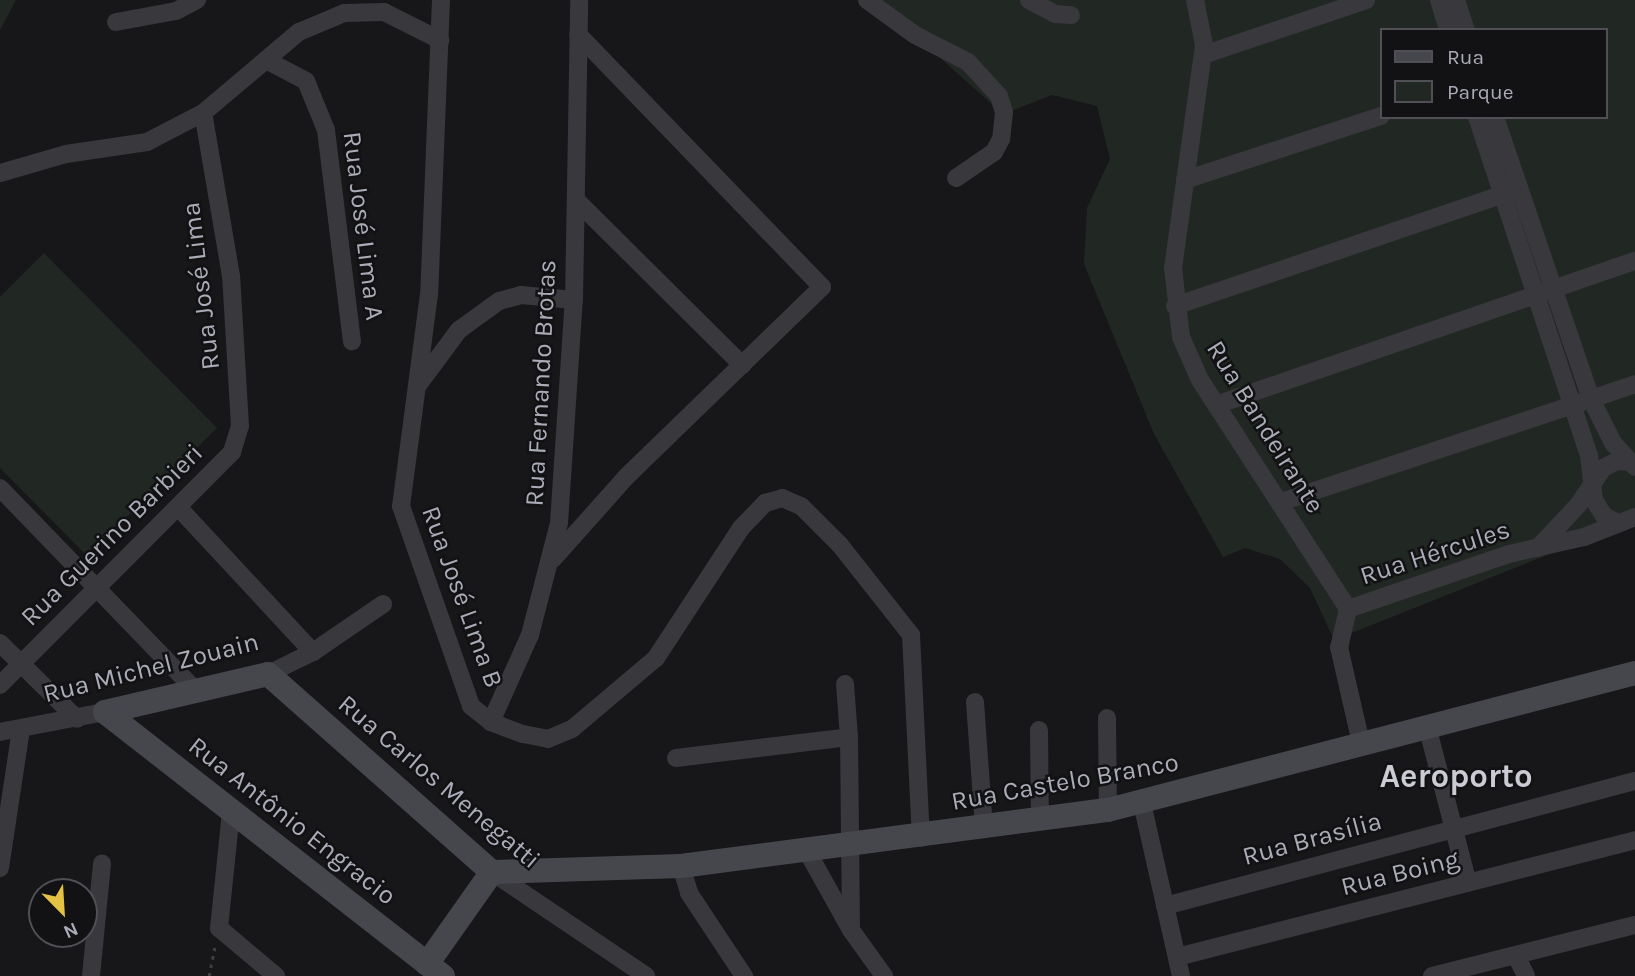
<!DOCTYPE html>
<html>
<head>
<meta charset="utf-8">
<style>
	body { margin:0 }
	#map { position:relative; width:1635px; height:976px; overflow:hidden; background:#171618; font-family:Karla,sans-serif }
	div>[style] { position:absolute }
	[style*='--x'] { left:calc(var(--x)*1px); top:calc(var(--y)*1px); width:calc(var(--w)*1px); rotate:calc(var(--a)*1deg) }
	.green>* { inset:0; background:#212823 }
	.path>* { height:2.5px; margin-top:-1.25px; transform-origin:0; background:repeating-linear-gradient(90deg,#3e3f44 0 3.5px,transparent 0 8.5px) }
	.street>* { height:18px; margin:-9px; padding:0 9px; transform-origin:9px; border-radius:9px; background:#38383d }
	.secondary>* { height:24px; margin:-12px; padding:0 12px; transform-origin:12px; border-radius:12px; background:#46474d }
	span { translate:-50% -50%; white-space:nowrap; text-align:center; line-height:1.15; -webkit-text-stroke:5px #121113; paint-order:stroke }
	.street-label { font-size:26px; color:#aaacb7 }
	.district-label { font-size:33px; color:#cacbd3; font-weight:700 }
	.legend { position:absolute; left:1380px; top:28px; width:228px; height:91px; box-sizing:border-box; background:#121113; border:2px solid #4f4f55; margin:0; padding:9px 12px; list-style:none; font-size:21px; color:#aaacb7 }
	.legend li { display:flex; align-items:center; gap:14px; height:35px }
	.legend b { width:35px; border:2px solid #4f4f55 }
	.north { position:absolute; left:28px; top:878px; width:70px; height:70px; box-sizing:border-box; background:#121113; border:2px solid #4f4f55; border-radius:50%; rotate:156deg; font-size:19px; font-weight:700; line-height:28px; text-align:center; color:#aaacb7 }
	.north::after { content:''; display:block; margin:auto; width:24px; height:32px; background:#e3c244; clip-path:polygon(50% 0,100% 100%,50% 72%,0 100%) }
</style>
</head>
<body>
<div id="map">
	<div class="green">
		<i style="clip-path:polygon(0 0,16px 0,0 30px)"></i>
		<i style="clip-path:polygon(evenodd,875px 0,1635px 0,1635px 520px,1334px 640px,1310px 588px,1280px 559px,1245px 548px,1223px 557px,1154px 434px,1084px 264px,1087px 208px,1110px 159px,1097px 106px,1052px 95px,1003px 114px,875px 0,1381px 30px,1605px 30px,1605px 117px,1381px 117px,1381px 30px)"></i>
		<i style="clip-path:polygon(44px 253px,217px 428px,87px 556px,0 468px,0 297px)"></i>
	</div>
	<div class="path">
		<i style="--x:209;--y:976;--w:32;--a:-79"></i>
	</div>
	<div class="street">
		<i style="--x:441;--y:0;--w:294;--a:92.3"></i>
		<i style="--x:429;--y:294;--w:214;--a:97.5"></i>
		<i style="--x:401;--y:506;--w:212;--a:70.7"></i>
		<i style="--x:471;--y:706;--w:26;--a:39"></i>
		<i style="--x:491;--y:722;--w:34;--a:21"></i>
		<i style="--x:523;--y:734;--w:25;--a:11"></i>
		<i style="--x:548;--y:739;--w:26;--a:-23"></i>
		<i style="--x:572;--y:729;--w:110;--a:-40.2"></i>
		<i style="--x:656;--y:658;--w:155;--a:-56.8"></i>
		<i style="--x:741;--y:528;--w:35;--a:-46"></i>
		<i style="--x:765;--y:503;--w:18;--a:-16"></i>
		<i style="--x:782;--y:498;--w:21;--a:23"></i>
		<i style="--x:801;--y:506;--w:55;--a:45"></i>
		<i style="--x:840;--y:545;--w:115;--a:51.7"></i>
		<i style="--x:911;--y:635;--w:203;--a:87.2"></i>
		<i style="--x:867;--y:0;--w:59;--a:36.1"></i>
		<i style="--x:915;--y:35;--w:59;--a:27"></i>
		<i style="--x:968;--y:62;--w:46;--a:47.6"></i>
		<i style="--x:999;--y:96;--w:17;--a:73"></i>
		<i style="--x:1004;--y:112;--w:27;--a:96"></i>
		<i style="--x:1001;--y:139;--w:15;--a:118"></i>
		<i style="--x:994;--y:152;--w:46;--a:145.6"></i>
		<i style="--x:1029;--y:0;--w:30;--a:28"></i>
		<i style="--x:1055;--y:14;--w:16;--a:4"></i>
		<i style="--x:1195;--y:0;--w:46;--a:78.7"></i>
		<i style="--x:1204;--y:45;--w:225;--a:97.9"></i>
		<i style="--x:1173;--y:268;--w:69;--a:83.4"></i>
		<i style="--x:1181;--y:337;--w:47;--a:66.2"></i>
		<i style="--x:1200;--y:380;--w:273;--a:57.1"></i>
		<i style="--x:1439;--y:0;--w:31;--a:73"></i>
		<i style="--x:1456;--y:0;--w:32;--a:72"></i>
		<i style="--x:116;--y:22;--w:61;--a:-10.4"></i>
		<i style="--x:176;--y:11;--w:24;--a:-28"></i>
		<i style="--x:1203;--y:55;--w:172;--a:-18.6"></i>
		<i style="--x:268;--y:61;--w:43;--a:27.8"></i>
		<i style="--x:306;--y:81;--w:53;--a:67.8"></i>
		<i style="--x:326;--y:130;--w:213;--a:83"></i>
		<i style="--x:1477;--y:117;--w:356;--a:71.7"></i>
		<i style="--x:1589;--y:455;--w:45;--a:83.7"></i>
		<i style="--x:1594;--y:500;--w:19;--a:58"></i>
		<i style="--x:1604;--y:516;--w:16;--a:27"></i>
		<i style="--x:1495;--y:117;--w:298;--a:71.2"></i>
		<i style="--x:1591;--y:399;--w:49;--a:63.4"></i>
		<i style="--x:1613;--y:443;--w:33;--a:47"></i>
		<i style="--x:0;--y:173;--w:69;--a:-16.1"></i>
		<i style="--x:66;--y:154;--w:82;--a:-8.4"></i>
		<i style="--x:147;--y:142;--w:63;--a:-27.4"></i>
		<i style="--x:203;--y:113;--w:126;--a:-40.2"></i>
		<i style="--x:299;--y:32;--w:49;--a:-22.9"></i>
		<i style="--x:344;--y:13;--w:40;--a:-1.4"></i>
		<i style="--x:384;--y:12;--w:63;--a:26.6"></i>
		<i style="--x:1185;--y:180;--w:206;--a:-18.1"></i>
		<i style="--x:577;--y:201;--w:233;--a:44.8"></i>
		<i style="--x:1175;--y:306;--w:356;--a:-18.8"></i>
		<i style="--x:418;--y:385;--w:69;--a:-53.3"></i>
		<i style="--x:459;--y:330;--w:49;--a:-35.9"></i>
		<i style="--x:499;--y:301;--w:23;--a:-15"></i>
		<i style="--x:521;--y:295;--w:53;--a:5.4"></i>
		<i style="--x:1216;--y:405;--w:443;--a:-19"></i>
		<i style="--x:0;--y:488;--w:282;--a:46"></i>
		<i style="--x:1281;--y:502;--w:373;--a:-18.4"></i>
		<i style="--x:179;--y:508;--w:197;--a:47.1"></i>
		<i style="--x:1538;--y:548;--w:60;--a:-47"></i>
		<i style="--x:1579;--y:504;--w:43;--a:-56.3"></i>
		<i style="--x:1603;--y:468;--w:16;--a:-27"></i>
		<i style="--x:1617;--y:461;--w:18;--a:3"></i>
		<i style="--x:553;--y:559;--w:110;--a:-48.3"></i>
		<i style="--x:626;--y:477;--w:273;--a:-44.1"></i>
		<i style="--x:822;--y:287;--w:351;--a:-134"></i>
		<i style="--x:1348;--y:609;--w:170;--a:-18.9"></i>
		<i style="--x:1509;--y:554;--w:77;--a:-12.8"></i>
		<i style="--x:1584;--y:537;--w:55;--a:-21.4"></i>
		<i style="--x:1348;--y:609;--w:39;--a:103"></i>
		<i style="--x:1339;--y:647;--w:98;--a:77.1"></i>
		<i style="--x:0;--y:643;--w:108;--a:44.6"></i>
		<i style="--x:268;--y:674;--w:50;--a:-26.1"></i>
		<i style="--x:313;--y:652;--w:85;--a:-34.4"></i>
		<i style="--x:845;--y:684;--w:53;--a:85.7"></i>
		<i style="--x:849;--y:737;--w:193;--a:89.4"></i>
		<i style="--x:0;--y:685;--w:329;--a:-45.1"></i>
		<i style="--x:232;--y:452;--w:27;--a:-73"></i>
		<i style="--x:240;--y:426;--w:150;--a:-93.4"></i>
		<i style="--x:231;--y:276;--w:165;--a:-99.7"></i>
		<i style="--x:975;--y:702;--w:125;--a:85.9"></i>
		<i style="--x:1107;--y:718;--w:92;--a:89.4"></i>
		<i style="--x:491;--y:722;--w:95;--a:-65.9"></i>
		<i style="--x:530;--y:635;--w:116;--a:-75.5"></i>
		<i style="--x:559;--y:523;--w:224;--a:-86.2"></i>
		<i style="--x:574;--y:300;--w:300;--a:-89"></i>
		<i style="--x:1427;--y:726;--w:162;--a:75.4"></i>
		<i style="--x:1039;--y:730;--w:89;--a:89.4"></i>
		<i style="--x:0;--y:732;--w:107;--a:-10.8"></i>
		<i style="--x:676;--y:758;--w:174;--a:-6.9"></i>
		<i style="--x:1142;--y:803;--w:177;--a:77.3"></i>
		<i style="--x:231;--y:812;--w:117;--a:95.9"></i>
		<i style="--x:219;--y:928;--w:75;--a:40.1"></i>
		<i style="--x:807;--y:851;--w:90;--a:60.9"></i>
		<i style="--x:851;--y:930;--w:57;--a:54.3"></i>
		<i style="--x:681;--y:866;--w:28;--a:73"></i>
		<i style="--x:689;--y:893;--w:100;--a:56.5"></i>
		<i style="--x:0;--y:868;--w:141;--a:-81.4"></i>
		<i style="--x:492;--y:872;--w:186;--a:34"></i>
		<i style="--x:1165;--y:906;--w:486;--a:-14.9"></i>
		<i style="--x:1516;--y:956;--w:22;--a:63"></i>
		<i style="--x:1177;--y:957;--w:473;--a:-14.3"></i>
		<i style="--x:91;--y:976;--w:113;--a:-84.4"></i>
		<i style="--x:1432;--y:976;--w:209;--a:-14.1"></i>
	</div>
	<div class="secondary">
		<i style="--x:105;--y:712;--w:167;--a:-13.1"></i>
		<i style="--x:268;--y:674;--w:299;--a:41.5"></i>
		<i style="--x:105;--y:712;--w:429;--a:38"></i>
		<i style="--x:492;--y:872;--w:189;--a:-1.8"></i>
		<i style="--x:681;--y:866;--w:431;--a:-7.5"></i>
		<i style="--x:1108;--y:810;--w:545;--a:-14.57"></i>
		<i style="--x:427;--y:964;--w:113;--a:-54.8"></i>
	</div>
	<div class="street-label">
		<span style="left:363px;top:226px;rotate:83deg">Rua José Lima A</span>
		<span style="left:201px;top:286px;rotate:-97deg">Rua José Lima</span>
		<span style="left:541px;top:383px;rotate:-87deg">Rua Fernando Brotas</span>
		<span style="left:1265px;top:427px;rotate:58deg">Rua Bandeirante</span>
		<span style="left:112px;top:535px;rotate:-45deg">Rua Guerino Barbieri</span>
		<span style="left:1435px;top:553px;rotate:-18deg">Rua Hércules</span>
		<span style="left:462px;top:597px;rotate:70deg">Rua José Lima B</span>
		<span style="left:151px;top:668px;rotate:-14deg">Rua Michel Zouain</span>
		<span style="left:439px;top:782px;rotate:40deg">Rua Carlos Menegatti</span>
		<span style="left:1065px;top:782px;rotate:-10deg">Rua Castelo Branco</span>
		<span style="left:292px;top:821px;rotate:38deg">Rua Antônio Engracio</span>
		<span style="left:1312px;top:839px;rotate:-15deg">Rua Brasília</span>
		<span style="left:1400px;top:873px;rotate:-14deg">Rua Boing</span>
	</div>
	<div class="district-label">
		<span style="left:1456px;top:777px">Aeroporto</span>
	</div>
	<ul class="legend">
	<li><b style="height:9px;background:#46474d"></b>Rua</li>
	<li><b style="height:19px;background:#212823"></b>Parque</li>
	</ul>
	<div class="north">N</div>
</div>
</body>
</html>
